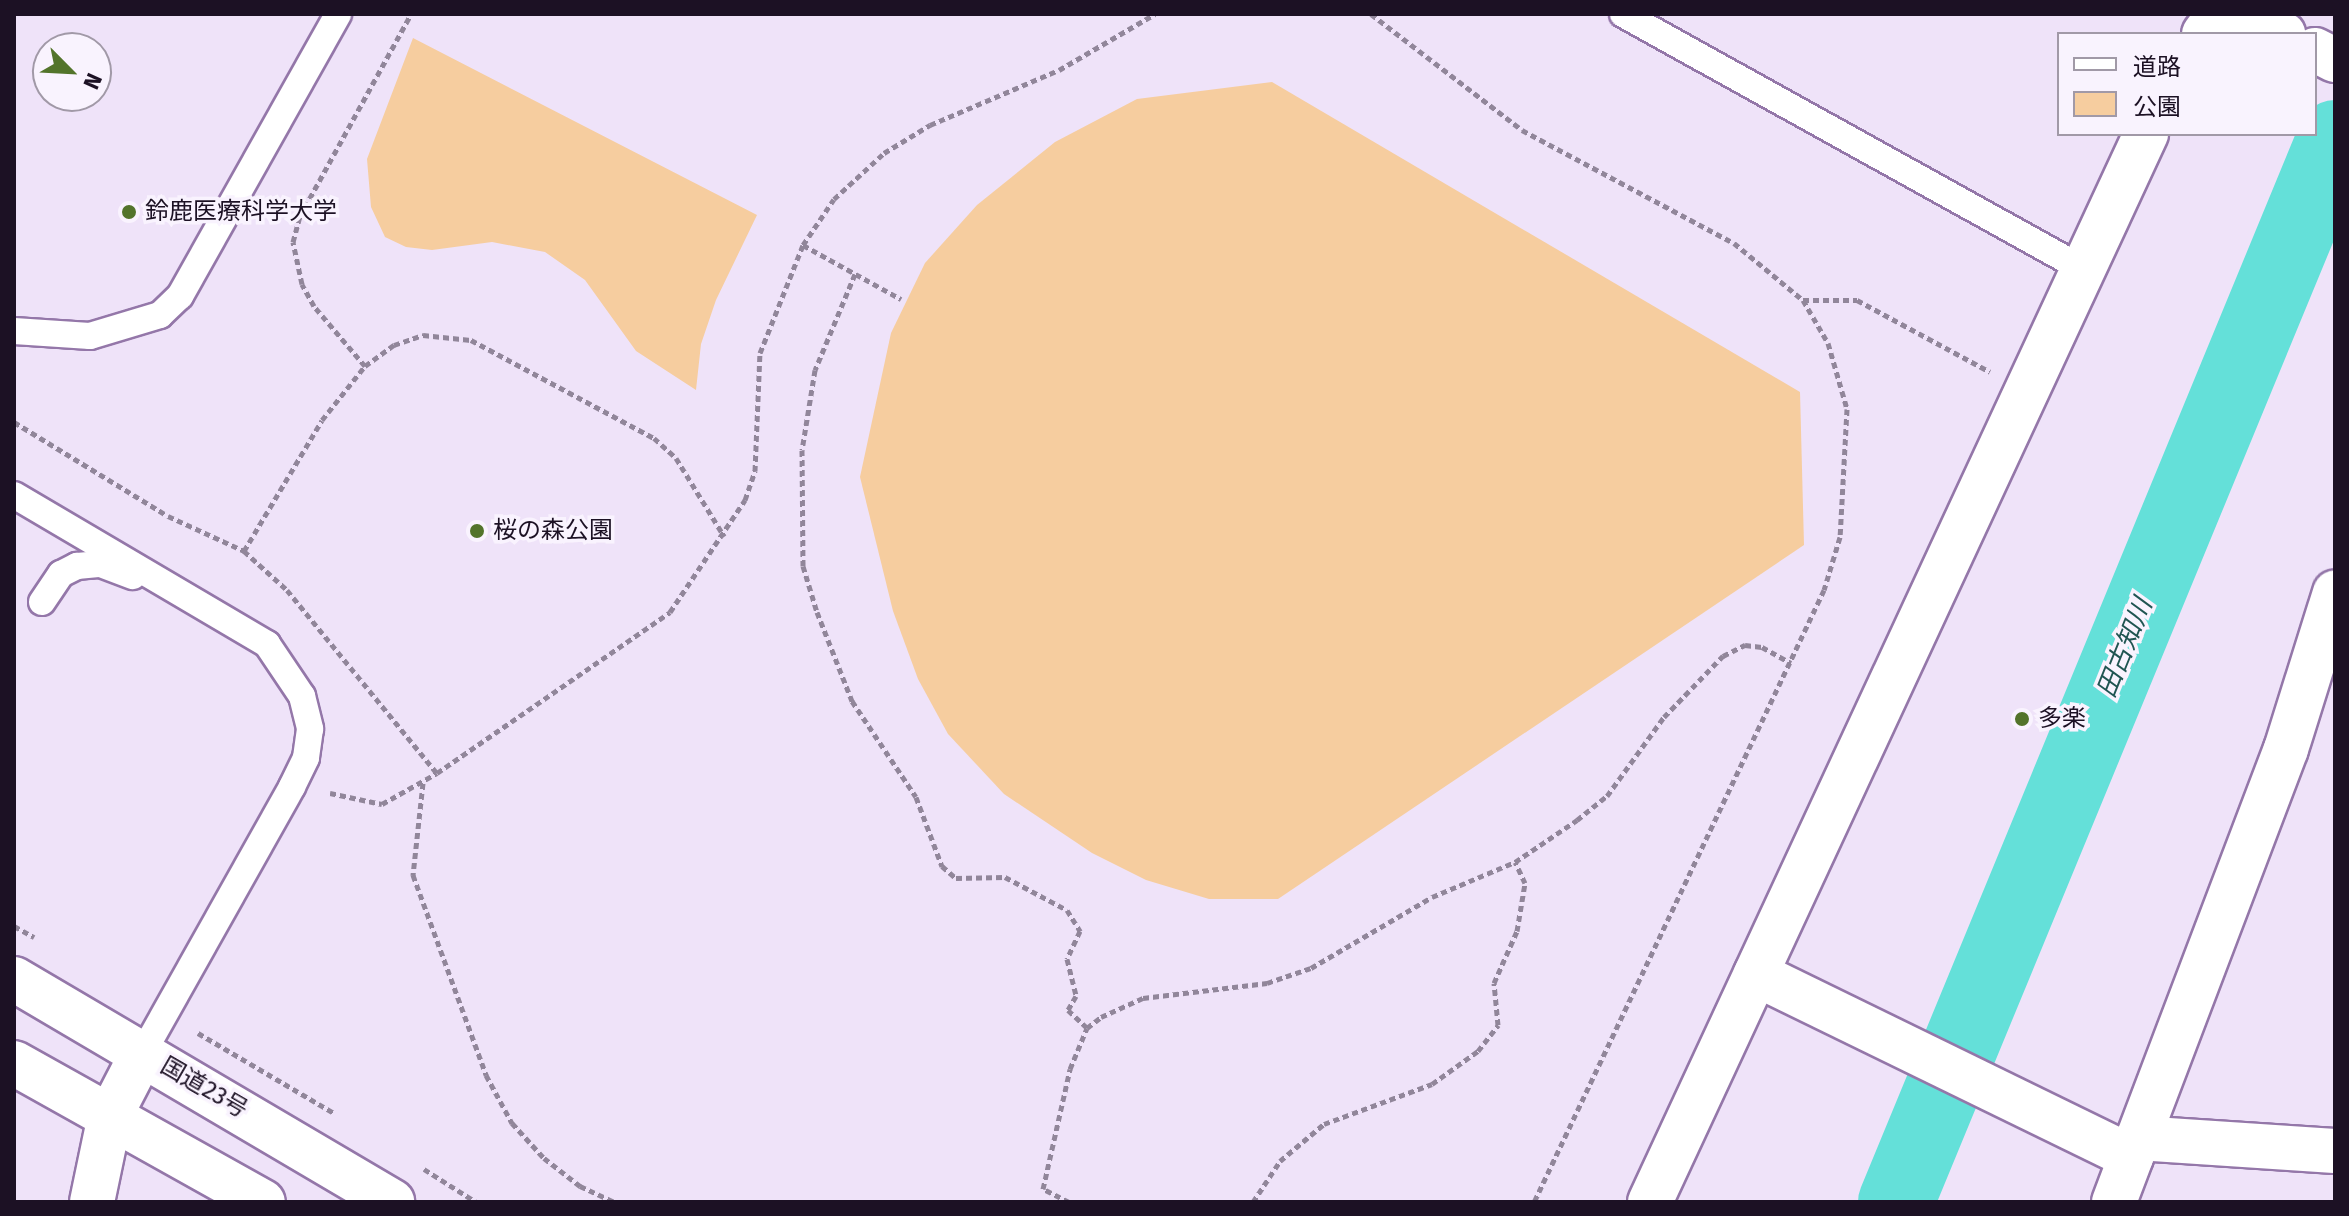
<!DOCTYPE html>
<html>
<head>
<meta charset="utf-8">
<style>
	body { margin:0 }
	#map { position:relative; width:2349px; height:1216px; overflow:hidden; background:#efe3f9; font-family:"Fira Sans","Noto Sans JP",sans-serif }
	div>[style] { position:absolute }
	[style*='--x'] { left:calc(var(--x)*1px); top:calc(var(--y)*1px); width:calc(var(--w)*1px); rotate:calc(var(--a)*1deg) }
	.green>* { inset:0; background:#f6cd9f }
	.river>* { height:76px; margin:-38px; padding:0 38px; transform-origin:38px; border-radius:38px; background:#64e0d9 }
	.path>* { height:5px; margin-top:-2.5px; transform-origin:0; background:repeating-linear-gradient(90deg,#91869a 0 6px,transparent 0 10px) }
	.roads { filter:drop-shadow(2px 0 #9477a9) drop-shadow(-2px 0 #9477a9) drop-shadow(0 2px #9477a9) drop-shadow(0 -2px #9477a9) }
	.lane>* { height:26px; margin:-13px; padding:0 13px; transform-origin:13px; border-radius:13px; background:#fff }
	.street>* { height:44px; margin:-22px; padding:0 22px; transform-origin:22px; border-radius:22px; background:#fff }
	.secondary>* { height:44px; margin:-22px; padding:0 22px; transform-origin:22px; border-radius:22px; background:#fff }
	.highway>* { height:44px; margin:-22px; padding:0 22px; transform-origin:22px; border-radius:22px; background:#fff }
	.dots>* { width:22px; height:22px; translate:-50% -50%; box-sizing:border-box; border:4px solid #f9f3fe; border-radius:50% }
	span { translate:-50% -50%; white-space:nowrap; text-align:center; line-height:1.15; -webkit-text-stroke:7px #f9f3fe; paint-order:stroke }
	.poi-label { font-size:24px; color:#1c1124 }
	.left { translate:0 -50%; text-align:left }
	.street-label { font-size:24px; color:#1c1124 }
	.water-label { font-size:26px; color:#205552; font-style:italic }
	.frame { position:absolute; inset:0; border:16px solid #1c1124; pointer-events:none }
	.legend { position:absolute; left:2057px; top:32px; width:260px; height:104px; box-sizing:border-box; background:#f9f3fe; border:2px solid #a199a7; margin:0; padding:10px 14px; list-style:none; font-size:24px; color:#1c1124 }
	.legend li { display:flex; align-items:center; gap:16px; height:40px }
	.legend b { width:40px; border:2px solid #a199a7 }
	.north { position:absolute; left:32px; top:32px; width:80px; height:80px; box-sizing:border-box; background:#f9f3fe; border:2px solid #a199a7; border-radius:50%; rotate:114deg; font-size:22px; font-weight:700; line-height:32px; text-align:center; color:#1c1124 }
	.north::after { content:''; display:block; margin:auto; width:28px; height:36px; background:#53742b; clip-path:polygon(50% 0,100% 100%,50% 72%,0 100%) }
</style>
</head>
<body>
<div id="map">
	<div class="green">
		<i style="clip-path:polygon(413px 38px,757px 215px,716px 300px,701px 344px,696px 390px,636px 351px,585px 280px,545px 252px,492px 242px,432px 250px,406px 247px,385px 237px,371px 207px,367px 159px)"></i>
		<i style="clip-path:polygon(1272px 82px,1800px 392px,1804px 545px,1278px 899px,1209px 899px,1146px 880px,1092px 853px,1004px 794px,948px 734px,918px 679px,893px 611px,860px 477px,891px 333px,925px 263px,977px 205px,1055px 142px,1137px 99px)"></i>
	</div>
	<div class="river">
		<i style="--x:1896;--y:1202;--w:1151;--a:-67.58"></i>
	</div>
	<div class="path">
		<i style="--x:1371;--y:14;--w:190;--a:37.5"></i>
		<i style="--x:1522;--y:130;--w:240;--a:28.1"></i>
		<i style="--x:1734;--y:243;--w:89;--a:39.6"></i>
		<i style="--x:1803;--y:300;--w:50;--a:59.8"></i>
		<i style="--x:1828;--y:343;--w:69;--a:73.9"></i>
		<i style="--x:1847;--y:409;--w:128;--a:93.1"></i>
		<i style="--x:1840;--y:537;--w:55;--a:106.8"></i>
		<i style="--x:1824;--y:590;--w:677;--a:115.35"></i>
		<i style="--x:803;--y:245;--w:112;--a:28.9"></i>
		<i style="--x:855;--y:274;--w:104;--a:112.6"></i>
		<i style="--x:815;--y:370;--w:81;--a:99.2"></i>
		<i style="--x:802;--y:450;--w:116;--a:89.5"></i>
		<i style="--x:803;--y:566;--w:48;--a:73.1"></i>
		<i style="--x:817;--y:612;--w:96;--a:68.5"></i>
		<i style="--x:852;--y:701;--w:115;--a:56.3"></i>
		<i style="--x:916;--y:797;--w:74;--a:69.4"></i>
		<i style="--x:942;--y:866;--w:18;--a:41"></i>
		<i style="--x:956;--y:878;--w:49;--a:-1.2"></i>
		<i style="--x:1005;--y:877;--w:70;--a:28"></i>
		<i style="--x:1067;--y:910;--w:25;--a:58"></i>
		<i style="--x:1080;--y:931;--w:31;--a:115"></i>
		<i style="--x:1067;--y:959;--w:38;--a:76"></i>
		<i style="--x:1076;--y:996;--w:16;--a:120"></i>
		<i style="--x:1068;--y:1010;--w:26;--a:43"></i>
		<i style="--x:1803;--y:300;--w:54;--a:0"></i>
		<i style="--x:1857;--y:300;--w:151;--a:28.4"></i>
		<i style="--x:365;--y:366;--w:79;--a:-130.4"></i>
		<i style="--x:314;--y:306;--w:25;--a:-119"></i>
		<i style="--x:302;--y:284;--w:43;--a:-102.1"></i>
		<i style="--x:293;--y:242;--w:27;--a:-75"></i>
		<i style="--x:300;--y:216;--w:230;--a:-61.2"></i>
		<i style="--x:14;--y:422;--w:180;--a:31.4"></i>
		<i style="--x:168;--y:516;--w:84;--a:24.7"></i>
		<i style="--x:244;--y:551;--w:152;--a:-59.2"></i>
		<i style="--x:322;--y:420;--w:69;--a:-51.5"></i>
		<i style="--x:365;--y:366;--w:36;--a:-36"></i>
		<i style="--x:394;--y:345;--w:31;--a:-19"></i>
		<i style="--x:423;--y:335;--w:48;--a:5.9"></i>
		<i style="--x:471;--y:340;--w:208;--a:28.2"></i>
		<i style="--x:654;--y:438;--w:30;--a:42"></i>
		<i style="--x:676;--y:458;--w:92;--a:58.4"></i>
		<i style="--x:244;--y:551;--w:58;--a:42.2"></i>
		<i style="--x:287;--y:590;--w:237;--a:50.7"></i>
		<i style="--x:423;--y:783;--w:93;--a:96.2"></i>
		<i style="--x:413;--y:875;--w:213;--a:69.9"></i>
		<i style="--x:486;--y:1075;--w:55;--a:61.6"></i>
		<i style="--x:512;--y:1123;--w:47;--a:47.6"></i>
		<i style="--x:544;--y:1158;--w:46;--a:37.9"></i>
		<i style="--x:580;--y:1186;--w:38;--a:25"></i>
		<i style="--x:330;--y:793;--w:53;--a:11.9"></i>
		<i style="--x:382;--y:804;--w:63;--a:-29.4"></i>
		<i style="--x:437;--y:773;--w:283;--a:-34.6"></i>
		<i style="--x:670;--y:612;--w:135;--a:-56.2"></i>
		<i style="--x:745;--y:500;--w:31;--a:-71"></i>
		<i style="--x:755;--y:471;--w:118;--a:-87.6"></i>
		<i style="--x:760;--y:353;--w:116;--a:-68.3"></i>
		<i style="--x:803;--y:245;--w:55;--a:-56"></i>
		<i style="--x:834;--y:199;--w:68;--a:-42.6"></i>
		<i style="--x:884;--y:153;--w:54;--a:-31.3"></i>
		<i style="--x:930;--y:125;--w:140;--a:-23.1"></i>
		<i style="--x:1059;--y:70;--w:111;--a:-30.3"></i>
		<i style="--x:14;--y:926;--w:23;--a:29"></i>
		<i style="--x:198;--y:1033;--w:158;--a:30.5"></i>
		<i style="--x:424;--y:1169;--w:62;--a:32.4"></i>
		<i style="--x:1069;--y:1202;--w:29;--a:-153"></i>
		<i style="--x:1043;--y:1189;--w:123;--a:-77.3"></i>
		<i style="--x:1070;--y:1069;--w:44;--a:-67.5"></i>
		<i style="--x:1087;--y:1028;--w:18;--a:-38"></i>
		<i style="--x:1101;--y:1017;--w:46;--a:-24.3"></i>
		<i style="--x:1143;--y:998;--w:125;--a:-6.9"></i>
		<i style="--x:1267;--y:983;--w:46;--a:-18.8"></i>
		<i style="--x:1311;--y:968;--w:140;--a:-30.4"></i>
		<i style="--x:1432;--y:897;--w:90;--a:-22.9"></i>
		<i style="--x:1515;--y:862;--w:75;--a:-34.1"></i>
		<i style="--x:1577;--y:820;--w:38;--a:-39"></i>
		<i style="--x:1607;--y:796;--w:97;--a:-54.2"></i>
		<i style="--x:1664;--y:717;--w:85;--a:-46"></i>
		<i style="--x:1723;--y:656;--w:25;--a:-27"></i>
		<i style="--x:1745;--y:645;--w:17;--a:7"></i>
		<i style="--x:1762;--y:647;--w:33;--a:29"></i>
		<i style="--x:1253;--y:1202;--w:49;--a:-56.6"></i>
		<i style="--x:1280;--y:1161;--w:57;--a:-40.1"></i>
		<i style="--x:1324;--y:1124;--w:115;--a:-20.3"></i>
		<i style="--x:1432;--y:1084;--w:57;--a:-35.7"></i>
		<i style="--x:1478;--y:1051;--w:33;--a:-52"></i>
		<i style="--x:1498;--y:1025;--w:42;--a:-95.4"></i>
		<i style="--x:1494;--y:983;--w:57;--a:-66.1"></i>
		<i style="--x:1517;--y:931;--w:49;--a:-80.5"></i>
		<i style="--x:1525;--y:883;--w:23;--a:-115"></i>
	</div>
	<div class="roads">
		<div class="lane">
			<i style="--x:1623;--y:14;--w:526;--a:29"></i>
			<i style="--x:14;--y:331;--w:76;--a:3.8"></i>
			<i style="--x:90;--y:336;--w:73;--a:-16.7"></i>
			<i style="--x:160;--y:315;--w:28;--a:-44"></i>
			<i style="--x:180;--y:296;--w:323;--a:-60.7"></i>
			<i style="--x:14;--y:495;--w:294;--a:30.5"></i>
			<i style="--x:267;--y:644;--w:63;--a:56.1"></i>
			<i style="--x:302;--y:696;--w:34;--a:76"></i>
			<i style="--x:310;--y:729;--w:29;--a:98"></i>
			<i style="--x:306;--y:758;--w:32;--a:116"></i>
			<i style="--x:292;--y:787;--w:304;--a:119.3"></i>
			<i style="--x:42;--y:602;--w:34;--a:-56"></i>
			<i style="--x:61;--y:574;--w:18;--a:-27"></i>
			<i style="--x:77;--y:566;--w:24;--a:-5"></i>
			<i style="--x:101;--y:564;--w:34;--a:21"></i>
		</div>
		<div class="street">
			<i style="--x:2242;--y:14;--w:46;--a:26"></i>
			<i style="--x:2315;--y:50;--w:22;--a:27"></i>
			<i style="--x:1756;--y:974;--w:417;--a:26"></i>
			<i style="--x:2131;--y:1157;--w:436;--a:-69.2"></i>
			<i style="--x:2286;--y:749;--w:164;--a:-72.6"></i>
			<i style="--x:2138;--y:1138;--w:197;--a:3.8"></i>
		</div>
		<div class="secondary">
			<i style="--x:2204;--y:34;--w:25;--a:-53"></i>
			<i style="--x:92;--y:1202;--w:88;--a:-78.2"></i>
			<i style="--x:110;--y:1116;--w:72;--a:-62.7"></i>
			<i style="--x:1650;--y:1202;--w:1178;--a:-65.09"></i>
			<i style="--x:2114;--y:1202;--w:48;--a:-69.3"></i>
		</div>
		<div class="highway">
			<i style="--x:14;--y:979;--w:439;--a:30.5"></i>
			<i style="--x:14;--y:1063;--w:285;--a:29.2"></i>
		</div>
	</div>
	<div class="dots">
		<i style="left:129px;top:212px;background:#53742b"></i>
		<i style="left:477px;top:531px;background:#53742b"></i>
		<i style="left:2022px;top:719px;background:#53742b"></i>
	</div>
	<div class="poi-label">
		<span class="left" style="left:145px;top:212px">鈴鹿医療科学大学</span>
		<span class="left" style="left:493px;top:531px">桜の森公園</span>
		<span class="left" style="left:2038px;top:719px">多楽</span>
	</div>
	<div class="street-label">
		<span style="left:204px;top:1088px;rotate:30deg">国道23号</span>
	</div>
	<div class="water-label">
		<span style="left:2125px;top:648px;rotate:-68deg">田古知川</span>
	</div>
	<div class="frame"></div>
	<ul class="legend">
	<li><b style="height:10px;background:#fff"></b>道路</li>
	<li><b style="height:22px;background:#f6cd9f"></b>公園</li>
	</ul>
	<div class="north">N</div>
</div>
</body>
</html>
